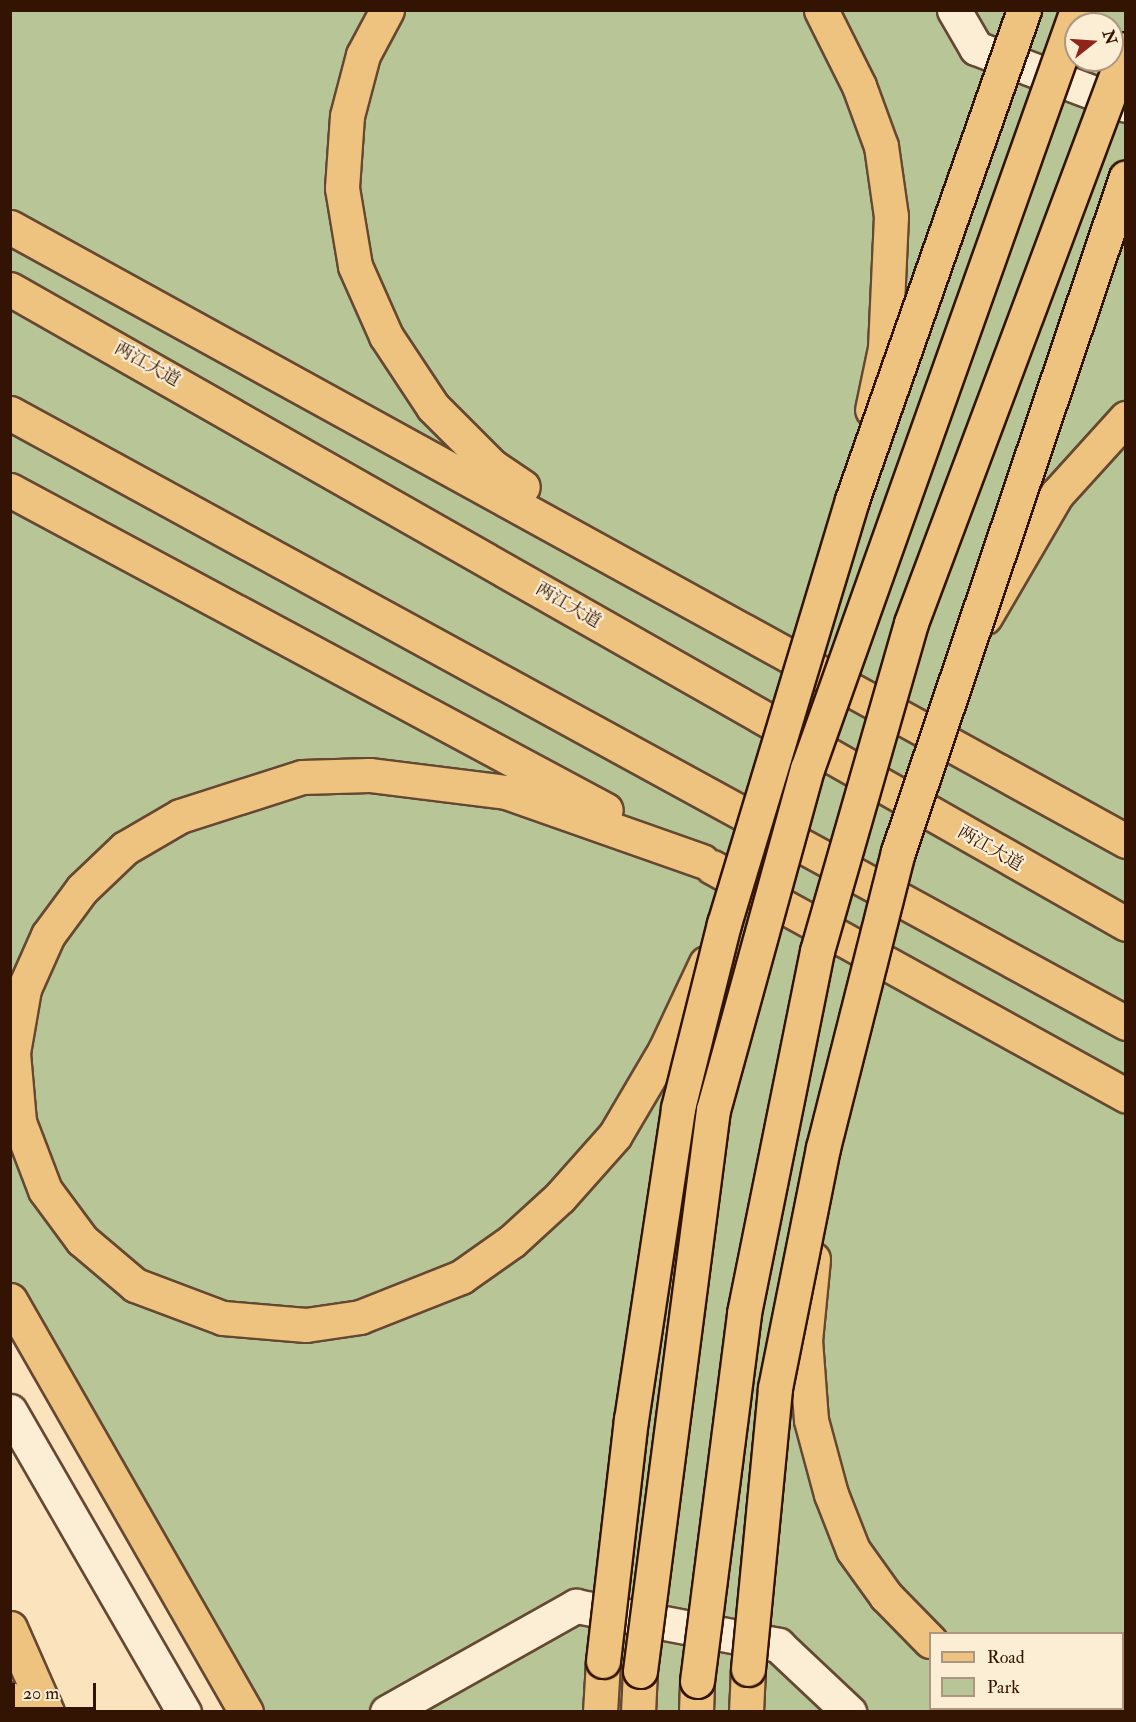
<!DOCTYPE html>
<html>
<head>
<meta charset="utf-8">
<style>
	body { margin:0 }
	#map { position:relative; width:1136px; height:1722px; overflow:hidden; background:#fbe3be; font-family:"IM FELL Double Pica","Noto Serif SC",serif }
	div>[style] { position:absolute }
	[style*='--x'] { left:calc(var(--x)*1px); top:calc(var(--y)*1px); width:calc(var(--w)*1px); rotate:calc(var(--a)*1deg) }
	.green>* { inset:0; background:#b8c596 }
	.roads { filter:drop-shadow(2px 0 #654831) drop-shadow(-2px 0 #654831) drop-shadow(0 2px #654831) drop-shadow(0 -2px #654831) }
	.minor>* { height:33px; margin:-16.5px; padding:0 16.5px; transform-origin:16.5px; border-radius:16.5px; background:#fcedd5 }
	.major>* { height:33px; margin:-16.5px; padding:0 16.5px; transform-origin:16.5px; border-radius:16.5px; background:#eec27f }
	.highway>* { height:33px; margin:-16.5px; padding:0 16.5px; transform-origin:16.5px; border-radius:16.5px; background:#eec27f }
	.bridges { filter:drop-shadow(2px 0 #331402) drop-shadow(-2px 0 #331402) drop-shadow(0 2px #331402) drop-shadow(0 -2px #331402) }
	.major-bridge>* { height:33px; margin:-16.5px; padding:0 16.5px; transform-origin:16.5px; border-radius:16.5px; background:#eec27f }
	span { translate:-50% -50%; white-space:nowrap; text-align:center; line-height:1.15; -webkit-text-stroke:4.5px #fcedd5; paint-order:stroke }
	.street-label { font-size:18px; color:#331402 }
	.frame { position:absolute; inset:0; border:12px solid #331402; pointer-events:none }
	.legend { position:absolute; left:929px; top:1632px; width:195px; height:78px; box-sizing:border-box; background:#fcedd5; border:2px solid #ac9681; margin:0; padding:8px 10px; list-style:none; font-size:18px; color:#331402 }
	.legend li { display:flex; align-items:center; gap:12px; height:30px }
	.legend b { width:30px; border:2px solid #ac9681 }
	.north { position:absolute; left:1064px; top:12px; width:60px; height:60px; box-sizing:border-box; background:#fcedd5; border:2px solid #ac9681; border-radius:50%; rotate:73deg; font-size:16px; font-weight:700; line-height:24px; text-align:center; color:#331402 }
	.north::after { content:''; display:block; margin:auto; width:21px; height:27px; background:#8f2418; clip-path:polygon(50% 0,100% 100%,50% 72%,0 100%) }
	.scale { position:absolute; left:12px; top:1683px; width:84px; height:27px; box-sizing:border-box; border:3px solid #331402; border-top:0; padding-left:8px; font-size:18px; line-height:21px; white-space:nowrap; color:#331402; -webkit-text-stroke:4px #fcedd5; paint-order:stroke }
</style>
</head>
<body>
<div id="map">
	<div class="green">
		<i style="clip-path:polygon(evenodd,10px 11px,1125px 11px,1125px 1711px,246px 1711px,11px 1300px,10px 11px,1076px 24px,1112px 24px,1112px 60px,1076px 60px,1076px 24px,10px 11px,930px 1634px,1122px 1634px,1122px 1708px,930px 1708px,930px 1634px)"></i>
	</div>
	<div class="roads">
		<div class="minor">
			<i style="--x:954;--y:10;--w:44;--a:59.9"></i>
			<i style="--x:976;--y:48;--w:160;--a:20.8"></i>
			<i style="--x:10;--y:1411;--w:348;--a:60"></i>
			<i style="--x:387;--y:1712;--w:217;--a:-29.3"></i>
			<i style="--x:576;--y:1606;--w:206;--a:10.9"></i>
			<i style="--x:778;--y:1645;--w:98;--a:43.3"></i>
		</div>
		<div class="major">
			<i style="--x:387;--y:10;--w:51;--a:118.1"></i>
			<i style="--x:363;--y:55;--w:63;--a:104.7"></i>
			<i style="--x:347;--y:116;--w:72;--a:94"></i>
			<i style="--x:342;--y:188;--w:79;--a:80.5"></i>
			<i style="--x:355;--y:266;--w:77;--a:66.1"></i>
			<i style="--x:386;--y:336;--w:85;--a:56.5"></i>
			<i style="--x:433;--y:407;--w:83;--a:45"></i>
			<i style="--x:492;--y:466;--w:37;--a:34"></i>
			<i style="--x:821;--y:10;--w:85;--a:63.4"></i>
			<i style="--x:859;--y:86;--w:64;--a:69.9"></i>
			<i style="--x:881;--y:146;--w:71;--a:81.9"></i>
			<i style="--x:891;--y:216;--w:132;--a:92.6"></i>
			<i style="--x:885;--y:348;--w:63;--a:101.8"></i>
			<i style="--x:10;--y:227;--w:1274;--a:28.82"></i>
			<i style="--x:10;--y:490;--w:676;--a:28.23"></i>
			<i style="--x:985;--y:617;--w:143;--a:-59.7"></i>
			<i style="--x:1057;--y:494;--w:103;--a:-47.8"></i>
			<i style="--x:702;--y:861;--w:208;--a:-160.6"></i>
			<i style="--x:506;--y:792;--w:138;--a:-172.9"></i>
			<i style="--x:369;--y:775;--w:67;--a:178.3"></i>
			<i style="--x:302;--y:777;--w:128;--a:162.3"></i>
			<i style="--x:180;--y:816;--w:64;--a:149.8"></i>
			<i style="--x:125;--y:848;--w:59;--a:136.4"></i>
			<i style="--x:82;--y:889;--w:57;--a:126.5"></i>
			<i style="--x:48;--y:935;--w:59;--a:114"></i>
			<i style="--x:24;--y:989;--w:65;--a:99.8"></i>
			<i style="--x:13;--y:1053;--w:69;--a:85"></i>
			<i style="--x:19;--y:1122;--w:73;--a:69.1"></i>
			<i style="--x:45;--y:1190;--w:62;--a:53.5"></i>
			<i style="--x:82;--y:1240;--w:70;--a:40.3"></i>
			<i style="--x:135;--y:1285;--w:94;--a:20.6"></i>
			<i style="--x:223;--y:1318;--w:83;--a:4.8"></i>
			<i style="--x:306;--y:1325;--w:55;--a:-8.4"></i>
			<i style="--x:360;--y:1317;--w:109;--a:-21.6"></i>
			<i style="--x:461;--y:1277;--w:62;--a:-35.2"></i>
			<i style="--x:512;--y:1241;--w:65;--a:-42.5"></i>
			<i style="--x:560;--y:1197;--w:83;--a:-48.4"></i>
			<i style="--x:615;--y:1135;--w:99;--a:-59.5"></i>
			<i style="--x:665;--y:1050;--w:96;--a:-64.8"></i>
			<i style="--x:712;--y:867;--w:473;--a:28.9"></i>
			<i style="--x:813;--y:1259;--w:81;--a:95.6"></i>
			<i style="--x:805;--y:1340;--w:80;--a:85.7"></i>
			<i style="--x:811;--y:1420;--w:77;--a:74.9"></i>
			<i style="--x:831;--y:1494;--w:60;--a:68.6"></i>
			<i style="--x:853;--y:1550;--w:57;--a:54.3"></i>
			<i style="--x:886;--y:1596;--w:63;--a:45.6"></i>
			<i style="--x:10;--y:1300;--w:475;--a:60.2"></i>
			<i style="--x:10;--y:1628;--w:92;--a:66.2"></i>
			<i style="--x:10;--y:1699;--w:14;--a:65"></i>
			<i style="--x:1074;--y:1708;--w:52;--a:2.2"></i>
			<i style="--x:600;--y:1712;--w:51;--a:-86.6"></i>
			<i style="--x:638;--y:1712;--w:41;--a:-87.2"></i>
			<i style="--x:696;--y:1712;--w:31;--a:-88"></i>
			<i style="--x:746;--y:1712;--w:43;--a:-87.3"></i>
		</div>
		<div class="highway">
			<i style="--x:10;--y:289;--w:1284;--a:29.64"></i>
			<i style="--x:10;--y:413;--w:1272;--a:28.66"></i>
		</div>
	</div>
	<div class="bridges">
		<div class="major-bridge">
			<i style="--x:603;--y:1661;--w:243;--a:-83.4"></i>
			<i style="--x:631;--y:1420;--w:316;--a:-81.4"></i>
			<i style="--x:678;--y:1108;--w:190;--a:-76"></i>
			<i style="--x:724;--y:924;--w:443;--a:-73.2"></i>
			<i style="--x:852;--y:500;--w:519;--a:-70.66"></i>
			<i style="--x:748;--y:1669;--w:282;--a:-84.5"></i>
			<i style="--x:775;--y:1388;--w:245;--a:-78.7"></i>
			<i style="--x:823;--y:1148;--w:305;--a:-75.8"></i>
			<i style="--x:898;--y:852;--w:712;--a:-71.34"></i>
			<i style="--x:640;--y:1671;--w:566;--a:-82.59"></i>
			<i style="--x:713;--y:1110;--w:354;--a:-74.6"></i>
			<i style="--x:807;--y:769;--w:806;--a:-70.42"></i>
			<i style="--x:697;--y:1681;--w:371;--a:-82.7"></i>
			<i style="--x:744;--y:1313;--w:369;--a:-78.6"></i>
			<i style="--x:817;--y:951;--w:341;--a:-74"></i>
			<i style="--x:911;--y:623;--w:613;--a:-69.47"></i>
		</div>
	</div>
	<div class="street-label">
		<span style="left:147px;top:365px;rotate:29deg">两江大道</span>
		<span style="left:568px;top:606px;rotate:30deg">两江大道</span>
		<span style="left:990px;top:849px;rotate:30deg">两江大道</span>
	</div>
	<div class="frame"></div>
	<ul class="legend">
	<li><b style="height:8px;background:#eec27f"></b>Road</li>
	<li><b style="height:16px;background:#b8c596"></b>Park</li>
	</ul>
	<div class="north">N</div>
	<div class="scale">20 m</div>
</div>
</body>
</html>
